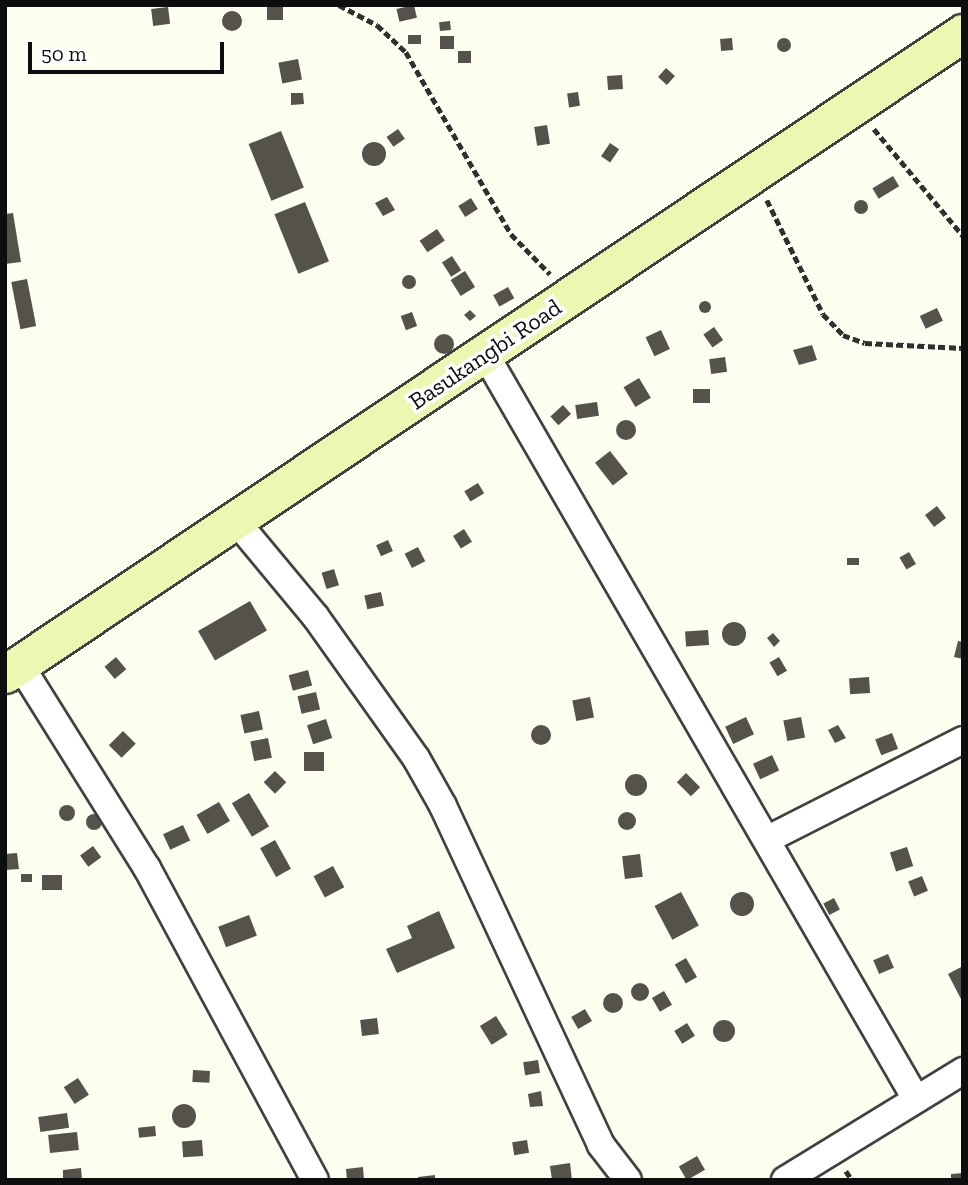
<!DOCTYPE html>
<html>
<head>
<meta charset="utf-8">
<style>
	body { margin:0 }
	#map { position:relative; width:968px; height:1185px; overflow:hidden; background:#fcfef0; font-family:"Zilla Slab",serif }
	div>[style] { position:absolute }
	[style*='--x'] { left:calc(var(--x)*1px); top:calc(var(--y)*1px); width:calc(var(--w)*1px); rotate:calc(var(--a)*1deg) }
	.building>* { inset:0; background:#55524b; transform-origin:0 0 }
	.round { border-radius:50% }
	.path>* { height:4.5px; margin-top:-2.25px; transform-origin:0; background:repeating-linear-gradient(90deg,#303030 0 7px,transparent 0 10.5px) }
	.roads { filter:drop-shadow(2px 0 #414141) drop-shadow(-2px 0 #414141) drop-shadow(0 2px #414141) drop-shadow(0 -2px #414141) }
	.street>* { height:26px; margin:-13px; padding:0 13px; transform-origin:13px; border-radius:13px; background:#fff }
	.secondary>* { height:37px; margin:-18.5px; padding:0 18.5px; transform-origin:18.5px; border-radius:18.5px; background:#ebf8b1 }
	span { translate:-50% -50%; white-space:nowrap; text-align:center; line-height:1.15; -webkit-text-stroke:7px #fff; paint-order:stroke }
	.street-label { font-size:24px; color:#0e0e0e }
	.frame { position:absolute; inset:0; border:7px solid #0e0e0e; pointer-events:none }
	.scale { position:absolute; left:28px; top:42px; width:196px; height:32px; box-sizing:border-box; border:4px solid #0e0e0e; border-top:0; padding-left:9px; font-size:21px; line-height:24px; white-space:nowrap; color:#0e0e0e; -webkit-text-stroke:5px #fff; paint-order:stroke }
</style>
</head>
<body>
<div id="map">
	<div class="building">
		<i style="left:267px;top:5px;width:16px;height:15px"></i>
		<i style="left:414px;top:5px;width:13px;height:18px;rotate:77deg"></i>
		<i style="left:168px;top:7px;width:17px;height:17px;rotate:83deg"></i>
		<i class="round" style="left:222px;top:11px;width:20px;height:20px"></i>
		<i style="left:450px;top:21px;width:9px;height:11px;rotate:84deg"></i>
		<i style="left:408px;top:35px;width:13px;height:9px"></i>
		<i style="left:454px;top:36px;width:13px;height:14px;rotate:90deg"></i>
		<i class="round" style="left:777px;top:38px;width:14px;height:14px"></i>
		<i style="left:732px;top:38px;width:12px;height:12px;rotate:85deg"></i>
		<i style="left:458px;top:51px;width:13px;height:12px"></i>
		<i style="left:298px;top:59px;width:21px;height:20px;rotate:79deg"></i>
		<i style="left:666px;top:68px;width:12px;height:12px;rotate:42deg"></i>
		<i style="left:622px;top:75px;width:14px;height:15px;rotate:86deg"></i>
		<i style="left:578px;top:92px;width:14px;height:11px;rotate:82deg"></i>
		<i style="clip-path:polygon(291px 93px,303px 93px,304px 104px,291px 105px)"></i>
		<i style="left:547px;top:125px;width:19px;height:13px;rotate:81deg"></i>
		<i style="left:398px;top:129px;width:12px;height:14px;rotate:55deg"></i>
		<i style="left:281px;top:131px;width:61px;height:35px;rotate:68deg"></i>
		<i class="round" style="left:362px;top:142px;width:24px;height:24px"></i>
		<i style="left:610px;top:143px;width:11px;height:16px;rotate:34deg"></i>
		<i style="left:893px;top:176px;width:12px;height:24px;rotate:59deg"></i>
		<i style="clip-path:polygon(387px 197px,395px 210px,383px 216px,375px 203px)"></i>
		<i style="left:471px;top:198px;width:13px;height:15px;rotate:58deg"></i>
		<i class="round" style="left:854px;top:200px;width:14px;height:14px"></i>
		<i style="left:305px;top:202px;width:64px;height:33px;rotate:68deg"></i>
		<i style="clip-path:polygon(13px 213px,21px 262px,5px 264px,5px 214px)"></i>
		<i style="left:437px;top:229px;width:14px;height:21px;rotate:56deg"></i>
		<i style="left:452px;top:256px;width:17px;height:12px;rotate:57deg"></i>
		<i style="left:465px;top:271px;width:19px;height:17px;rotate:58deg"></i>
		<i class="round" style="left:402px;top:275px;width:14px;height:14px"></i>
		<i style="left:27px;top:279px;width:48px;height:16px;rotate:79deg"></i>
		<i style="left:508px;top:287px;width:13px;height:17px;rotate:61deg"></i>
		<i class="round" style="left:699px;top:301px;width:12px;height:12px"></i>
		<i style="left:937px;top:308px;width:14px;height:19px;rotate:65deg"></i>
		<i style="clip-path:polygon(470px 310px,476px 316px,470px 321px,464px 315px)"></i>
		<i style="left:412px;top:312px;width:15px;height:12px;rotate:70deg"></i>
		<i style="left:714px;top:327px;width:16px;height:13px;rotate:55deg"></i>
		<i style="left:661px;top:330px;width:21px;height:17px;rotate:65deg"></i>
		<i class="round" style="left:434px;top:334px;width:20px;height:20px"></i>
		<i style="clip-path:polygon(812px 345px,817px 360px,799px 365px,793px 350px)"></i>
		<i style="left:725px;top:357px;width:15px;height:16px;rotate:82deg"></i>
		<i style="left:639px;top:378px;width:23px;height:18px;rotate:59deg"></i>
		<i style="left:710px;top:389px;width:14px;height:17px;rotate:90deg"></i>
		<i style="left:597px;top:402px;width:14px;height:22px;rotate:82deg"></i>
		<i style="left:563px;top:405px;width:12px;height:17px;rotate:48deg"></i>
		<i class="round" style="left:616px;top:420px;width:20px;height:20px"></i>
		<i style="left:610px;top:451px;width:29px;height:19px;rotate:52deg"></i>
		<i style="left:478px;top:483px;width:12px;height:16px;rotate:59deg"></i>
		<i style="left:937px;top:506px;width:15px;height:15px;rotate:53deg"></i>
		<i style="left:464px;top:529px;width:15px;height:13px;rotate:58deg"></i>
		<i style="left:388px;top:540px;width:12px;height:13px;rotate:66deg"></i>
		<i style="left:418px;top:547px;width:16px;height:15px;rotate:63deg"></i>
		<i style="left:909px;top:552px;width:14px;height:11px;rotate:60deg"></i>
		<i style="left:847px;top:558px;width:12px;height:7px"></i>
		<i style="left:334px;top:569px;width:17px;height:13px;rotate:73deg"></i>
		<i style="left:381px;top:592px;width:14px;height:17px;rotate:78deg"></i>
		<i style="left:250px;top:601px;width:34px;height:60px;rotate:60deg"></i>
		<i class="round" style="left:722px;top:622px;width:24px;height:24px"></i>
		<i style="left:708px;top:630px;width:15px;height:23px;rotate:86deg"></i>
		<i style="clip-path:polygon(773px 633px,780px 641px,774px 647px,767px 638px)"></i>
		<i style="clip-path:polygon(958px 641px,963px 642px,963px 659px,954px 657px)"></i>
		<i style="left:116px;top:657px;width:16px;height:15px;rotate:50deg"></i>
		<i style="left:779px;top:657px;width:16px;height:11px;rotate:60deg"></i>
		<i style="left:308px;top:670px;width:16px;height:20px;rotate:75deg"></i>
		<i style="left:869px;top:677px;width:16px;height:20px;rotate:86deg"></i>
		<i style="left:316px;top:692px;width:18px;height:19px;rotate:77deg"></i>
		<i style="left:590px;top:697px;width:21px;height:18px;rotate:79deg"></i>
		<i style="left:259px;top:711px;width:19px;height:19px;rotate:78deg"></i>
		<i style="left:746px;top:717px;width:19px;height:23px;rotate:65deg"></i>
		<i style="left:801px;top:717px;width:21px;height:18px;rotate:79deg"></i>
		<i style="left:326px;top:719px;width:20px;height:20px;rotate:72deg"></i>
		<i style="clip-path:polygon(838px 725px,846px 738px,835px 743px,828px 730px)"></i>
		<i class="round" style="left:531px;top:725px;width:20px;height:20px"></i>
		<i style="left:123px;top:731px;width:18px;height:20px;rotate:45deg"></i>
		<i style="left:892px;top:733px;width:17px;height:18px;rotate:69deg"></i>
		<i style="left:268px;top:738px;width:20px;height:18px;rotate:79deg"></i>
		<i style="left:304px;top:752px;width:20px;height:19px"></i>
		<i style="left:772px;top:755px;width:17px;height:21px;rotate:65deg"></i>
		<i style="left:275px;top:771px;width:16px;height:16px;rotate:45deg"></i>
		<i style="left:686px;top:773px;width:20px;height:13px;rotate:45deg"></i>
		<i class="round" style="left:625px;top:774px;width:22px;height:22px"></i>
		<i style="left:249px;top:793px;width:39px;height:20px;rotate:59deg"></i>
		<i style="left:219px;top:802px;width:22px;height:26px;rotate:60deg"></i>
		<i class="round" style="left:59px;top:805px;width:16px;height:16px"></i>
		<i class="round" style="left:618px;top:812px;width:18px;height:18px"></i>
		<i class="round" style="left:86px;top:814px;width:16px;height:16px"></i>
		<i style="left:183px;top:825px;width:17px;height:22px;rotate:65deg"></i>
		<i style="left:275px;top:840px;width:33px;height:17px;rotate:61deg"></i>
		<i style="left:93px;top:846px;width:14px;height:16px;rotate:54deg"></i>
		<i style="left:907px;top:847px;width:20px;height:18px;rotate:72deg"></i>
		<i style="clip-path:polygon(17px 853px,19px 869px,5px 870px,5px 854px)"></i>
		<i style="left:640px;top:854px;width:23px;height:18px;rotate:83deg"></i>
		<i style="left:333px;top:866px;width:24px;height:22px;rotate:62deg"></i>
		<i style="left:21px;top:874px;width:11px;height:8px"></i>
		<i style="left:62px;top:875px;width:15px;height:20px;rotate:90deg"></i>
		<i style="left:922px;top:876px;width:16px;height:15px;rotate:68deg"></i>
		<i class="round" style="left:730px;top:892px;width:24px;height:24px"></i>
		<i style="left:681px;top:892px;width:38px;height:30px;rotate:62deg"></i>
		<i style="left:834px;top:898px;width:13px;height:12px;rotate:63deg"></i>
		<i style="clip-path:polygon(439px 911px,455px 948px,397px 973px,386px 949px,412px 938px,407px 926px)"></i>
		<i style="left:249px;top:915px;width:22px;height:33px;rotate:69deg"></i>
		<i style="left:888px;top:954px;width:15px;height:16px;rotate:67deg"></i>
		<i style="left:686px;top:958px;width:22px;height:13px;rotate:60deg"></i>
		<i style="clip-path:polygon(963px 966px,963px 1003px,948px 974px)"></i>
		<i class="round" style="left:631px;top:983px;width:18px;height:18px"></i>
		<i style="left:664px;top:991px;width:16px;height:14px;rotate:60deg"></i>
		<i class="round" style="left:603px;top:993px;width:20px;height:20px"></i>
		<i style="left:585px;top:1009px;width:14px;height:16px;rotate:60deg"></i>
		<i style="left:496px;top:1016px;width:22px;height:19px;rotate:58deg"></i>
		<i style="left:377px;top:1018px;width:16px;height:17px;rotate:83deg"></i>
		<i class="round" style="left:713px;top:1020px;width:22px;height:22px"></i>
		<i style="left:687px;top:1023px;width:15px;height:15px;rotate:58deg"></i>
		<i style="left:538px;top:1060px;width:13px;height:15px;rotate:81deg"></i>
		<i style="left:193px;top:1070px;width:17px;height:12px;rotate:3deg"></i>
		<i style="left:78px;top:1078px;width:20px;height:17px;rotate:57deg"></i>
		<i style="clip-path:polygon(541px 1091px,543px 1106px,530px 1107px,528px 1094px)"></i>
		<i class="round" style="left:172px;top:1104px;width:24px;height:24px"></i>
		<i style="left:67px;top:1113px;width:15px;height:29px;rotate:82deg"></i>
		<i style="left:155px;top:1126px;width:10px;height:17px;rotate:84deg"></i>
		<i style="left:77px;top:1132px;width:18px;height:29px;rotate:84deg"></i>
		<i style="left:202px;top:1140px;width:16px;height:20px;rotate:86deg"></i>
		<i style="left:527px;top:1140px;width:13px;height:15px;rotate:81deg"></i>
		<i style="left:697px;top:1156px;width:16px;height:21px;rotate:60deg"></i>
		<i style="clip-path:polygon(570px 1163px,572px 1180px,552px 1180px,550px 1166px)"></i>
		<i style="clip-path:polygon(363px 1167px,364px 1180px,347px 1180px,346px 1169px)"></i>
		<i style="clip-path:polygon(81px 1168px,82px 1180px,63px 1180px,63px 1170px)"></i>
		<i style="clip-path:polygon(963px 1173px,963px 1180px,951px 1180px,951px 1174px)"></i>
		<i style="clip-path:polygon(435px 1175px,435px 1180px,419px 1180px,418px 1177px)"></i>
	</div>
	<div class="path">
		<i style="--x:339;--y:5;--w:43;--a:27.8"></i>
		<i style="--x:377;--y:25;--w:40;--a:43"></i>
		<i style="--x:406;--y:52;--w:210;--a:60"></i>
		<i style="--x:511;--y:234;--w:56;--a:45.7"></i>
		<i style="--x:874;--y:129;--w:139;--a:50.2"></i>
		<i style="--x:767;--y:200;--w:127;--a:63.8"></i>
		<i style="--x:823;--y:314;--w:29;--a:46"></i>
		<i style="--x:843;--y:335;--w:23;--a:20"></i>
		<i style="--x:865;--y:343;--w:98;--a:2.9"></i>
		<i style="--x:846;--y:1171;--w:11;--a:56"></i>
	</div>
	<div class="roads">
		<div class="street">
			<i style="--x:485;--y:354;--w:861;--a:59.95"></i>
			<i style="--x:236;--y:521;--w:124;--a:50.3"></i>
			<i style="--x:315;--y:616;--w:174;--a:54.6"></i>
			<i style="--x:416;--y:758;--w:55;--a:60.6"></i>
			<i style="--x:443;--y:806;--w:374;--a:65"></i>
			<i style="--x:601;--y:1145;--w:44;--a:52.4"></i>
			<i style="--x:20;--y:665;--w:239;--a:58"></i>
			<i style="--x:147;--y:868;--w:354;--a:61.7"></i>
			<i style="--x:768;--y:839;--w:219;--a:-26.9"></i>
			<i style="--x:785;--y:1180;--w:209;--a:-31.5"></i>
		</div>
		<div class="secondary">
			<i style="--x:5;--y:674;--w:1153;--a:-33.79"></i>
		</div>
	</div>
	<div class="street-label">
		<span style="left:485px;top:354px;rotate:-34deg">Basukangbi Road</span>
	</div>
	<div class="frame"></div>
	<div class="scale">50 m</div>
</div>
</body>
</html>
